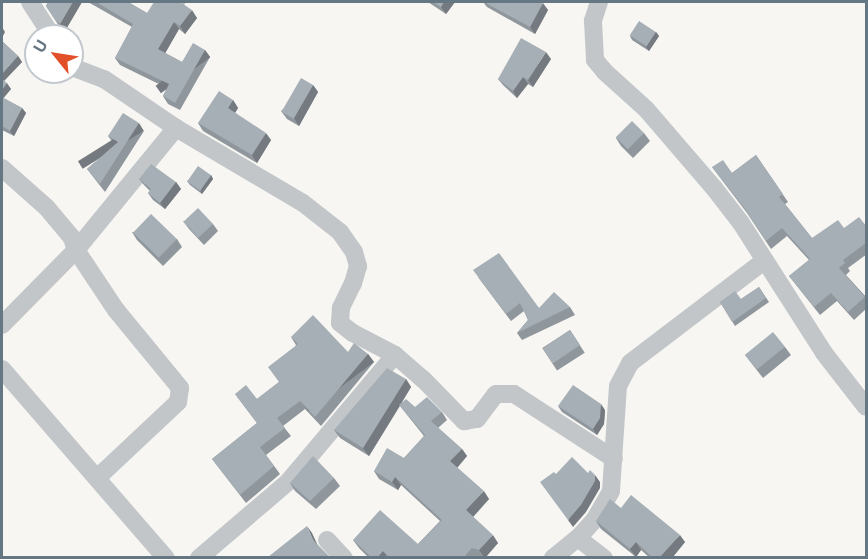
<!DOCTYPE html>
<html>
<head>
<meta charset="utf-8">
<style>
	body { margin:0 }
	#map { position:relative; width:868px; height:559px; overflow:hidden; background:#f7f6f3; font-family:"Noto Sans",sans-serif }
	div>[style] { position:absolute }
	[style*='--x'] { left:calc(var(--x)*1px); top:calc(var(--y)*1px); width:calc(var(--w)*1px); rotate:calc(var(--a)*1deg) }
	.minor>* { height:18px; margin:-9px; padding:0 9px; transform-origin:9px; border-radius:9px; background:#c2c6c9 }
	.wall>* { inset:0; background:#8f969c; transform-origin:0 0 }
	.shaded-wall>* { inset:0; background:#747a7f; transform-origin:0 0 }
	.building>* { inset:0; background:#a6afb5; transform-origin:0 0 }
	span { translate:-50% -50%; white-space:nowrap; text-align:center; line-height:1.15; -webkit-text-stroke:6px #fff; paint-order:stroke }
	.frame { position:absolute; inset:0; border:3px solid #667784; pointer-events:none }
	.north { position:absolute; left:24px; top:24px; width:60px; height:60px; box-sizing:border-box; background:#fff; border:2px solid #c2c9ce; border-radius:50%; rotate:300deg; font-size:16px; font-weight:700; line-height:24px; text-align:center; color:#667784 }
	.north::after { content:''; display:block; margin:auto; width:21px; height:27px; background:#e15029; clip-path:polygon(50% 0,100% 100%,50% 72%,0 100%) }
</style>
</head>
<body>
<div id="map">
	<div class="minor">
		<i style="--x:30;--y:2;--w:40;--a:57.1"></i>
		<i style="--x:599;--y:2;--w:20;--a:108"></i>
		<i style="--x:593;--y:21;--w:39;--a:87"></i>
		<i style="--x:595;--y:60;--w:16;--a:50"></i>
		<i style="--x:605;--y:72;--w:55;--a:42.1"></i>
		<i style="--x:646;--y:109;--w:104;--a:49.3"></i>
		<i style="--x:714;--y:188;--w:44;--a:52.4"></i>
		<i style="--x:741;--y:223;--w:154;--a:57.4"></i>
		<i style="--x:824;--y:353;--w:68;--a:52.1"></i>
		<i style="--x:72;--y:67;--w:34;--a:21"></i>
		<i style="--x:104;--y:79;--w:87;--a:34.2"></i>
		<i style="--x:176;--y:128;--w:147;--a:30.6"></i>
		<i style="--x:303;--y:203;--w:47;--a:38.1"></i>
		<i style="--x:340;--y:232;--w:24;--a:55"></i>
		<i style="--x:354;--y:252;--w:15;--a:74"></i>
		<i style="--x:358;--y:266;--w:18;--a:106"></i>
		<i style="--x:353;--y:283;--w:28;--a:116"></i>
		<i style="--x:341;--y:308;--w:15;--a:94"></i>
		<i style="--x:340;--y:323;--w:16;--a:38"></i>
		<i style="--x:353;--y:333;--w:47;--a:27.6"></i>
		<i style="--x:395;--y:355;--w:37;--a:41"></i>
		<i style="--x:423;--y:379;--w:59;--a:45.7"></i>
		<i style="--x:464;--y:421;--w:13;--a:-9"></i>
		<i style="--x:477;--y:419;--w:31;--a:-53"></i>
		<i style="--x:496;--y:394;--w:18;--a:0"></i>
		<i style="--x:514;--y:394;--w:119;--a:33"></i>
		<i style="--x:2;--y:168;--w:60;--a:41.6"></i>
		<i style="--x:47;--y:208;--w:39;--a:50"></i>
		<i style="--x:72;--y:238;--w:13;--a:72"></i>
		<i style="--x:76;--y:250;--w:72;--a:56.3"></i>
		<i style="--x:116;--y:310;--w:101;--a:50.6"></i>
		<i style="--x:180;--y:388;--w:14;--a:98"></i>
		<i style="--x:178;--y:402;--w:111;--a:136.8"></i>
		<i style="--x:2;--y:325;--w:105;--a:-45.4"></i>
		<i style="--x:76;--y:250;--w:158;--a:-50.7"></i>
		<i style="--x:2;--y:369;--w:250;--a:49.1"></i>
		<i style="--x:578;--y:538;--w:33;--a:38"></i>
		<i style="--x:327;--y:540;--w:25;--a:47"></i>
		<i style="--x:199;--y:558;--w:117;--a:-40.5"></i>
		<i style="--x:288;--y:482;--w:166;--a:-49.9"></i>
		<i style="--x:553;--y:558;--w:32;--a:-39"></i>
		<i style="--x:578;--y:538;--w:25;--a:-48"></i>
		<i style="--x:595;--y:519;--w:32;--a:-60"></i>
		<i style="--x:611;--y:491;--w:105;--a:-86.2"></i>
		<i style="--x:618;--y:386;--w:26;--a:-62"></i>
		<i style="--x:630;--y:363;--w:168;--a:-37.3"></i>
	</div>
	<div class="wall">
		<i style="clip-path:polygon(48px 2px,82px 2px,65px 31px,61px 29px,46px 6px)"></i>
		<i style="clip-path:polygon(88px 2px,128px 2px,147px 13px,185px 3px,184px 5px,197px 18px,185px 34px,179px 29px,165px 53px,182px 62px,205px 50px,210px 57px,180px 110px,168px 104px,163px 96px,167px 88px,120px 65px,115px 58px,132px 27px)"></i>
		<i style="clip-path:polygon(428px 2px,455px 2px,446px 14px)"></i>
		<i style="clip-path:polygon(483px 2px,540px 2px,548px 10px,535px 34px,487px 7px)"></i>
		<i style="clip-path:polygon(656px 32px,659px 36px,649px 51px,632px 40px,630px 36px)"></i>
		<i style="clip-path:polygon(2px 41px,18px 56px,22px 62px,4px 81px,11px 89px,3px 98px,22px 108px,26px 113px,14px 136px,2px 130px)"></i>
		<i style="clip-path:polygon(551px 59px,533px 87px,528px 84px,517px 98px,503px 85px,498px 79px)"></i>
		<i style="clip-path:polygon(313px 85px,318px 92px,299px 126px,287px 119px,281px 111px)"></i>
		<i style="clip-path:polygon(233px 100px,238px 108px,235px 113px,271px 140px,257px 163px,203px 131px,198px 123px)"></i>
		<i style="clip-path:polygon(144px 131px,105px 192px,87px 169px,115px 145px,108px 136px)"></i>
		<i style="clip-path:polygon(644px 133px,650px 141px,633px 158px,621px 146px,616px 138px)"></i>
		<i style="clip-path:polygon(756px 155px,788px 202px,785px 204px,812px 238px,844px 228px,867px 227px,867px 254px,848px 268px,850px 271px,846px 275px,867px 298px,867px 308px,854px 320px,837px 301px,820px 315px,789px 276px,809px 260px,787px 236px,771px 249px,747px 213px,712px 167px,732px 173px)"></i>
		<i style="clip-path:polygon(211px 175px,213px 179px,202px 194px,190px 185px,187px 181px)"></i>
		<i style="clip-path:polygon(139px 179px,176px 182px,181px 189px,165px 209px,153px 200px,148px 193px,150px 191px,144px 185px)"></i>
		<i style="clip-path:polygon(183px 221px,213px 224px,218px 231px,204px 245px,189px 229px)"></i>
		<i style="clip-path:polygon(132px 232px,177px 239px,182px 247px,163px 266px,137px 240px)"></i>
		<i style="clip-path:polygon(478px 277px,539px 308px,570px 307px,575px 315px,522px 340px,517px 333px,528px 320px,524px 311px,511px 321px)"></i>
		<i style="clip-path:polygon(759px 287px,769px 302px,735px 326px,720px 302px,741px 299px)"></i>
		<i style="left:570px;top:330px;width:27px;height:33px;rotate:57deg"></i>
		<i style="clip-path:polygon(291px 337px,348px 352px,368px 354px,374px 362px,321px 426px,305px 409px,283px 426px,291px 436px,266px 455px,280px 474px,246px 503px,212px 459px,257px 423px,235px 394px,257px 399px,279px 382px,296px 345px)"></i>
		<i style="clip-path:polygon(785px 347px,791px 355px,763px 378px,745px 355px)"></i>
		<i style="clip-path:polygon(406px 379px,411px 387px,401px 404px,415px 407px,442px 412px,447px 420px,438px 428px,462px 449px,467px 456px,457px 468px,489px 499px,473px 517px,498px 543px,485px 558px,478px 556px,476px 558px,369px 558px,359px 548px,353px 540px,418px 544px,440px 521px,401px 485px,398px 490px,379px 479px,374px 471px,404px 458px,424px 436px,400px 406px,369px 456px,340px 438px,334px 430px)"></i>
		<i style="clip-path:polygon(558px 406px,605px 410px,604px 424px,597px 435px,562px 412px)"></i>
		<i style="clip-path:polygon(334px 478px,340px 486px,316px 509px,295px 491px,290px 483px)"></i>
		<i style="clip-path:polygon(621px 508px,685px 542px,672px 558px,650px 558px,641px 550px,636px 557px,601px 529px,596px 521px)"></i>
	</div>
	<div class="shaded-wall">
		<i style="clip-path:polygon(73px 2px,82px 2px,65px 31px,60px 24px)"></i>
		<i style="clip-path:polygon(444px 2px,455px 2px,446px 14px,441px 7px)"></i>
		<i style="clip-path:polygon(543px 3px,548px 10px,535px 34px,530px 27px)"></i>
		<i style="clip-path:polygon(192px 10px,197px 18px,185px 34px,180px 26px)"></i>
		<i style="clip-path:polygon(174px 22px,179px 29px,163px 57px,158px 49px)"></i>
		<i style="clip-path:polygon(2px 27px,5px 32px,2px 38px)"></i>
		<i style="clip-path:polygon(656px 32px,659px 36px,649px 51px,646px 47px)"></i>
		<i style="left:205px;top:50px;width:9px;height:61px;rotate:54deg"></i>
		<i style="clip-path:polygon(546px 52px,551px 59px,533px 87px,528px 80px)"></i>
		<i style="clip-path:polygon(18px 56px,22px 62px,3px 82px,2px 80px,2px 74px)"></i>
		<i style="clip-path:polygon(523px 77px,528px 84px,517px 98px,513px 91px)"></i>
		<i style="clip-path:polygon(7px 83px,11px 89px,2px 100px,2px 90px)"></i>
		<i style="clip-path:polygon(313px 85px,318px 92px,299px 126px,294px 118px)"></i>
		<i style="clip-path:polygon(233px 100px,238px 108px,233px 116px,228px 108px)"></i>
		<i style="clip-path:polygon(22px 108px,26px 113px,14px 136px,10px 131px)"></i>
		<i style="left:139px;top:123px;width:9px;height:72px;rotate:58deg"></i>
		<i style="clip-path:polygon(266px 133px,271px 140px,257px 163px,252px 155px)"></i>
		<i style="clip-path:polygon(211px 175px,213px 179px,202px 194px,200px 190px)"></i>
		<i style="clip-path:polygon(176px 182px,181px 189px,165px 209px,160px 203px)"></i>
		<i style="left:368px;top:354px;width:10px;height:82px;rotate:53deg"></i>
		<i style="clip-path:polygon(406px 379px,411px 387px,369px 456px,363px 448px)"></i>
		<i style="clip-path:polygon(601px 404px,605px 410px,604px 424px,597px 435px,593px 429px)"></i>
		<i style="clip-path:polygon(462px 449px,467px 456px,456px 469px,450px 461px)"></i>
		<i style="clip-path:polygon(595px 475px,600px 482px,600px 488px,586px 512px,573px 527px,568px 520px)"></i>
		<i style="clip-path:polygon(395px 477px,401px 485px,398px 490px,392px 482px)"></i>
		<i style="clip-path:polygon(484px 491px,489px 499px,472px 518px,466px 510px)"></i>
		<i style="clip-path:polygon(307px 526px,312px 533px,319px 548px,313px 540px)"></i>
		<i style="clip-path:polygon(493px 535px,498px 543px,485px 558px,479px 550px)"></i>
		<i style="clip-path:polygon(680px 535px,685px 542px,672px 558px,659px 558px)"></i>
		<i style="clip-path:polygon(636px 542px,641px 550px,636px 557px,630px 549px)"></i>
		<i style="clip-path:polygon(383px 551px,388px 558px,377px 558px)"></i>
	</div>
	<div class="building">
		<i style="clip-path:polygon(48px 2px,73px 2px,60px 24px,56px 21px,46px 6px)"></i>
		<i style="clip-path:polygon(96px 2px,128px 2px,147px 13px,154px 2px,180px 2px,192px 10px,180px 26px,174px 22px,158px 49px,182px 62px,193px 43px,205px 50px,175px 103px,163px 96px,169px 84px,115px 58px,133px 24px)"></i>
		<i style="clip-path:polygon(433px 2px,444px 2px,441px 7px)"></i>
		<i style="clip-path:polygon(484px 2px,540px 2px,543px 3px,530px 27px)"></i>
		<i style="left:639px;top:21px;width:20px;height:17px;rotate:33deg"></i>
		<i style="clip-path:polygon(521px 38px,546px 52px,528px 80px,523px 77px,513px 91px,498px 79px)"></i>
		<i style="clip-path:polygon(2px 41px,18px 56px,2px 74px)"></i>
		<i style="left:301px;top:78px;width:14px;height:39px;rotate:30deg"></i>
		<i style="clip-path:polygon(2px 79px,7px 83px,2px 90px)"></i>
		<i style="clip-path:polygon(219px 91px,233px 100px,228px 108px,266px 133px,252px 155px,198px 123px)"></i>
		<i style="clip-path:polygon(2px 97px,22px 108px,10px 131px,2px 126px)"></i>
		<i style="clip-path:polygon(123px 113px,139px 123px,100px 184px,87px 169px,118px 142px,108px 136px)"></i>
		<i style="left:632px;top:121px;width:17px;height:23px;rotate:45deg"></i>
		<i style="clip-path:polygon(756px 155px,783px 194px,779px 197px,812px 238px,838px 220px,844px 228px,859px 217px,867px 227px,867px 245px,866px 243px,843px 260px,845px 263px,839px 268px,865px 297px,848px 312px,831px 293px,814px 307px,789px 276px,810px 259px,782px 228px,766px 241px,745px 209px,712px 167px,723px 160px,732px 173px)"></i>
		<i style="clip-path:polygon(151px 164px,176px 182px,160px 203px,148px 193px,151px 189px,139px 179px)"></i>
		<i style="left:198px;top:166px;width:16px;height:19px;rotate:35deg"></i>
		<i style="left:198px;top:208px;width:22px;height:20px;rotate:47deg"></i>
		<i style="left:151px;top:214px;width:36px;height:26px;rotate:44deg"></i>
		<i style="clip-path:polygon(499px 253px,539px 308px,554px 292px,570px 307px,517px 333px,528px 320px,520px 303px,506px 314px,473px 270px)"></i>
		<i style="clip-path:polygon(759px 287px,766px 298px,732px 322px,720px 302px,735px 291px,741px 299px)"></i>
		<i style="clip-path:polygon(313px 315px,348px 352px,354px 343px,368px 354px,315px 417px,300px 401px,277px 418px,285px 428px,260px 447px,274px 466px,240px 495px,212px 459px,257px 423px,235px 394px,246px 385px,257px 399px,279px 382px,268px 367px,298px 344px,291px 337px)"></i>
		<i style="left:570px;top:330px;width:18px;height:33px;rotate:56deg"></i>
		<i style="left:773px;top:332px;width:19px;height:36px;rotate:51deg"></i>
		<i style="clip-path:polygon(387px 368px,406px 379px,363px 448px,334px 430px)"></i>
		<i style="clip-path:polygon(573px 385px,601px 404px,600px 418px,593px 429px,558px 406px)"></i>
		<i style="clip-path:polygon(427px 397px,442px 412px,431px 421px,462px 449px,450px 461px,484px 491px,466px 510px,493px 535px,479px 550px,472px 548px,463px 558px,390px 558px,383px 551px,377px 558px,372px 558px,353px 540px,380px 510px,418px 544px,442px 520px,395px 477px,392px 482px,374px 471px,387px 448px,404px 458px,425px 435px,399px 405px,406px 399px,415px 407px)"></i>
		<i style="clip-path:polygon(313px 456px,334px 478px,310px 501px,290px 483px)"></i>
		<i style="clip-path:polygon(572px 457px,588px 473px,590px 470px,595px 475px,595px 481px,581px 505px,568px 520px,540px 482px,554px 472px,556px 474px)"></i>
		<i style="clip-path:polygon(631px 495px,680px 535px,659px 558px,653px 558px,636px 542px,630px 549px,596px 521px,610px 499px,621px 508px)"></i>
		<i style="clip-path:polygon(307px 526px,313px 540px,331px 558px,268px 558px,268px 557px)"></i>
	</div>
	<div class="frame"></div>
	<div class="north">U</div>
</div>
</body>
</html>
